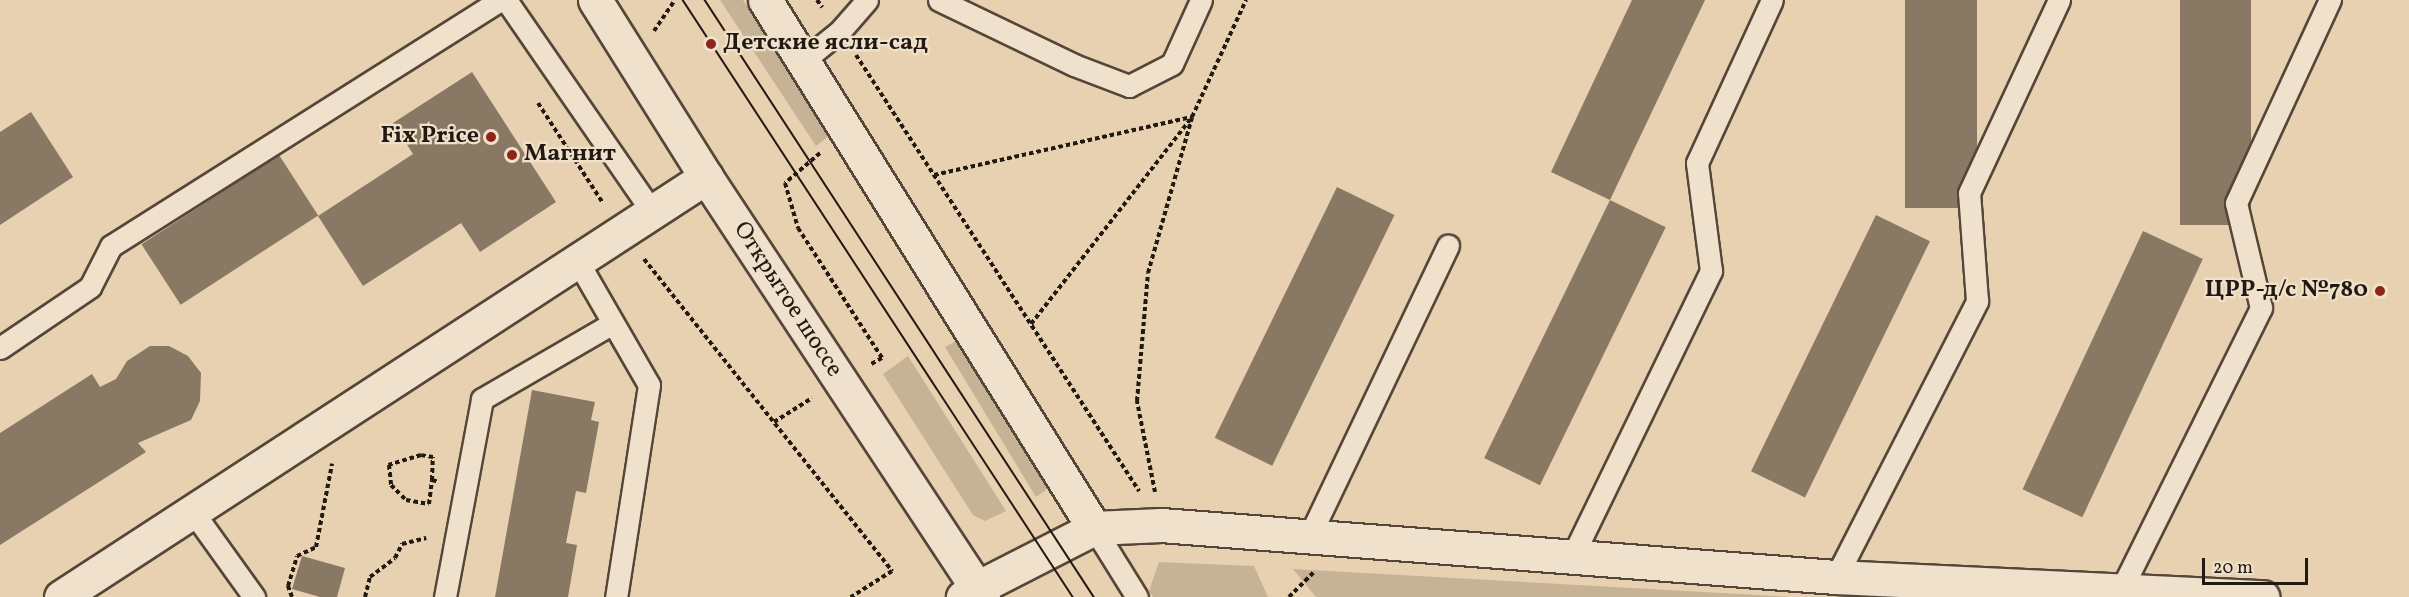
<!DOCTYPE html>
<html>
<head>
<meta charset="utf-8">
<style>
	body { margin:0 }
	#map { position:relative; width:2409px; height:597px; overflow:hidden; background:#e8d1b0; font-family:Vollkorn,serif }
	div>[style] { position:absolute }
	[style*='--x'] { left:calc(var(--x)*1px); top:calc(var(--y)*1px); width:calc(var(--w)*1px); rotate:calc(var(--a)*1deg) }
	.green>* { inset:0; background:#c6b295 }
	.building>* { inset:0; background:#897964; transform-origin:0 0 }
	.path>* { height:4px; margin-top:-2px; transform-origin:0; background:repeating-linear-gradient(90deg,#221911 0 4.5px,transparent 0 7.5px) }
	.roads { filter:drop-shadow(2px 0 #544739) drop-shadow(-2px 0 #544739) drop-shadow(0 2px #544739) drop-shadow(0 -2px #544739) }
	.lane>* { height:21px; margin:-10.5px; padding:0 10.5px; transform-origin:10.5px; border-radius:10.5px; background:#f0e1cc }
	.street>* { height:33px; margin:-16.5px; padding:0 16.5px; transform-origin:16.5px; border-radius:16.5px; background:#f0e1cc }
	.secondary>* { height:33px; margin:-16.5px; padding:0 16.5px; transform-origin:16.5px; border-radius:16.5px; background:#f0e1cc }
	.tram>* { height:1.5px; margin:-0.75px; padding:0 0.75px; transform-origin:0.75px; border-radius:0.75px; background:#221911 }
	.dots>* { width:16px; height:16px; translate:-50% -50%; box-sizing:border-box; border:3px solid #f0e1cc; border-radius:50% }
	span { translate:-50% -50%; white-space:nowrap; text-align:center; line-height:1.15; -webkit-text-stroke:4.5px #f0e1cc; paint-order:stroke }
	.poi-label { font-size:24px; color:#221911; font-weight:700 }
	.left { translate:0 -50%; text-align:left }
	.right { translate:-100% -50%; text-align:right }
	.street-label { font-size:24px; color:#221911 }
	.scale { position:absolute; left:2202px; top:558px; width:106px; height:27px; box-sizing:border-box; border:3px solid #221911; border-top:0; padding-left:8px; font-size:18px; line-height:21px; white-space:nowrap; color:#221911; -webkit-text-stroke:4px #f0e1cc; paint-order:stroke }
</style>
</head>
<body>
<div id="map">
	<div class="green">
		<i style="clip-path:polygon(720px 0,743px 0,829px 136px,816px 146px)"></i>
		<i style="clip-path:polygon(962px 338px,1041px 471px,1047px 489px,1036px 497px,945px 347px)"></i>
		<i style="clip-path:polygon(908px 356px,1006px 511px,985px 521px,973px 515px,883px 374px)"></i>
		<i style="clip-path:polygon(1159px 562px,1254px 566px,1268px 597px,1153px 597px,1149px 591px)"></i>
		<i style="clip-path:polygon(1293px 569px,1792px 597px,1316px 597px)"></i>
	</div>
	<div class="building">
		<i style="clip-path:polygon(1632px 0,1705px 0,1610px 200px,1551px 172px)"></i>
		<i style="left:1905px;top:0;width:72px;height:208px"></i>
		<i style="left:2180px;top:0;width:71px;height:225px"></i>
		<i style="clip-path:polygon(472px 72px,556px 202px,480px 252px,461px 223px,363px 286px,318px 216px,413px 154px,393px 123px)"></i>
		<i style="clip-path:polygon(31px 112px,73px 177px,0 225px,0 132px)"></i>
		<i style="left:279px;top:155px;width:72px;height:164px;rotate:57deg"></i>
		<i style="left:1337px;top:187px;width:64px;height:279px;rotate:26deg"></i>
		<i style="left:1610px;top:200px;width:62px;height:287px;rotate:26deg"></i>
		<i style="left:1876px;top:215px;width:60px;height:285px;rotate:26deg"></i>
		<i style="left:2143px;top:231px;width:66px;height:285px;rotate:25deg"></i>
		<i style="clip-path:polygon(150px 346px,169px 346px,188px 356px,201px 373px,200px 401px,191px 420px,138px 443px,146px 452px,0 545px,0 433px,92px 374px,100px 387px,116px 379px,127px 361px)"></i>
		<i style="clip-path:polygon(532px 390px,595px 402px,591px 420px,599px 422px,586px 493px,576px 491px,566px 543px,577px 545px,568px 597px,495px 597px)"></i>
		<i style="clip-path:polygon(302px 556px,345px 568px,337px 597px,320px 597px,292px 589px)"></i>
	</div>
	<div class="path">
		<i style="--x:817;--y:0;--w:9;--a:54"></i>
		<i style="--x:654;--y:31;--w:37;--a:-56"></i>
		<i style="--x:856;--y:55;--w:520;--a:57.01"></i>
		<i style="--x:538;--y:103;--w:119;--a:57"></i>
		<i style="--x:820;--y:153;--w:46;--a:139.4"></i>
		<i style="--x:785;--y:183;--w:47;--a:73.9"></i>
		<i style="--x:798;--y:228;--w:155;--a:57.1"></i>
		<i style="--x:882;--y:358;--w:13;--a:151"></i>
		<i style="--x:934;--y:175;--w:264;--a:-12.7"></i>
		<i style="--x:644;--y:259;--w:399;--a:51.5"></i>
		<i style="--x:892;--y:571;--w:49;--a:147.6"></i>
		<i style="--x:1031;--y:324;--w:259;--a:-52.1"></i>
		<i style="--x:774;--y:422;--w:45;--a:-32.3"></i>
		<i style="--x:432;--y:480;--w:23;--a:-88"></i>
		<i style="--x:433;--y:457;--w:12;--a:-171"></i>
		<i style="--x:421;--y:455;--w:34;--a:163"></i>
		<i style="--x:389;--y:465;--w:20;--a:84"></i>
		<i style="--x:391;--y:485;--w:21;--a:45"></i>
		<i style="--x:406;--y:500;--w:23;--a:10"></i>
		<i style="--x:429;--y:504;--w:24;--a:-83"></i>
		<i style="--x:432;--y:480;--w:7;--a:16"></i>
		<i style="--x:1155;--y:492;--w:93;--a:-101.2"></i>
		<i style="--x:1137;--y:401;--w:128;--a:-85.1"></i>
		<i style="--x:1148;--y:273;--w:162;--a:-74.2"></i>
		<i style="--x:1192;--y:117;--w:129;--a:-65.2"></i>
		<i style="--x:292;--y:597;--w:12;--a:-110"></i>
		<i style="--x:288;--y:586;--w:31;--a:-73"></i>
		<i style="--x:297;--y:556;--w:21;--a:-25"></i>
		<i style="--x:316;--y:547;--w:85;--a:-79.1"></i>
		<i style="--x:365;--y:597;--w:21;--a:-76"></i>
		<i style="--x:370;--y:577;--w:31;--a:-37"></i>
		<i style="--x:395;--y:558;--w:16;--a:-63"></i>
		<i style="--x:402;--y:544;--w:25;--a:-14"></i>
		<i style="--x:1289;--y:597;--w:35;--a:-45"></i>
	</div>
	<div class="roads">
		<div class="lane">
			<i style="--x:506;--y:0;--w:257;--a:55.4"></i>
			<i style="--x:939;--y:0;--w:150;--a:25.7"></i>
			<i style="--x:1074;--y:65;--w:59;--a:20.9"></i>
			<i style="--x:1129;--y:86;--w:48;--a:-27.1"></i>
			<i style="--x:1172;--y:64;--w:70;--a:-65.6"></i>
			<i style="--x:804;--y:60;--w:46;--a:-38.9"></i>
			<i style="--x:840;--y:31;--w:41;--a:-48.9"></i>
			<i style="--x:578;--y:262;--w:142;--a:60"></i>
			<i style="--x:649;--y:385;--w:215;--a:98.8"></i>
			<i style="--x:0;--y:348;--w:109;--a:-34.1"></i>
			<i style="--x:90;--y:287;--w:46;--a:-62.9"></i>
			<i style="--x:111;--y:246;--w:460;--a:-32.3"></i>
			<i style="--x:193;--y:512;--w:105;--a:54.3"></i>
			<i style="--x:1094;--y:528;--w:81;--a:58.1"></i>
			<i style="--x:1309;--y:537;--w:323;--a:-64.5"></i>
			<i style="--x:1573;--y:555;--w:316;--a:-64.1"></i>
			<i style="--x:1711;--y:271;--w:109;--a:-97.4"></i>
			<i style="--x:1697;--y:163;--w:179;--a:-65.3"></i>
			<i style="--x:1836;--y:577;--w:310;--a:-62.9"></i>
			<i style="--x:1977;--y:301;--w:108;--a:-94.2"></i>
			<i style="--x:1969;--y:193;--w:213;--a:-65"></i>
			<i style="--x:2121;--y:590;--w:315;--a:-63.6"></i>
			<i style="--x:2261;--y:308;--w:108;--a:-103.4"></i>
			<i style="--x:2236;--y:203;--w:224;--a:-65.2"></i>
			<i style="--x:445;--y:597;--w:201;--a:-79.4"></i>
			<i style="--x:482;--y:399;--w:151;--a:-30.1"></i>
		</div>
		<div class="street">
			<i style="--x:765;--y:0;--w:622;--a:58.07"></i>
			<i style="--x:983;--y:597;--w:11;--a:-124"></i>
			<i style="--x:977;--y:588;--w:131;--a:-27.1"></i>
			<i style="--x:1094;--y:528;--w:67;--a:-2.6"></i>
			<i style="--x:1161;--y:525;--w:677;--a:4.41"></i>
			<i style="--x:1836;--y:577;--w:427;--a:2.7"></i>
		</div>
		<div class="secondary">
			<i style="--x:595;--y:0;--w:209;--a:57.9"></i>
			<i style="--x:706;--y:177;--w:492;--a:56.6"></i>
			<i style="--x:977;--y:588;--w:17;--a:147"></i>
			<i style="--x:61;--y:597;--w:770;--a:-33.07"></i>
		</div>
	</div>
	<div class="tram">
		<i style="--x:683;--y:0;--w:713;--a:56.84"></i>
		<i style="--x:705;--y:0;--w:713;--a:56.91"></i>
	</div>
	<div class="dots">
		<i style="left:711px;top:44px;background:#8f2418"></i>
		<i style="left:491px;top:137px;background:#8f2418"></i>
		<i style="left:512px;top:155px;background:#8f2418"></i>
		<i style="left:2380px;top:291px;background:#8f2418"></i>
	</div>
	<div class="poi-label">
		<span class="left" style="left:723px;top:44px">Детские ясли-сад</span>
		<span class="right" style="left:479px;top:137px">Fix Price</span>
		<span class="left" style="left:524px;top:155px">Магнит</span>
		<span class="right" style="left:2368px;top:291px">ЦРР-д/с №780</span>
	</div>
	<div class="street-label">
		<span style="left:787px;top:300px;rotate:57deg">Открытое шоссе</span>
	</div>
	<div class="scale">20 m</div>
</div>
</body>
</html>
